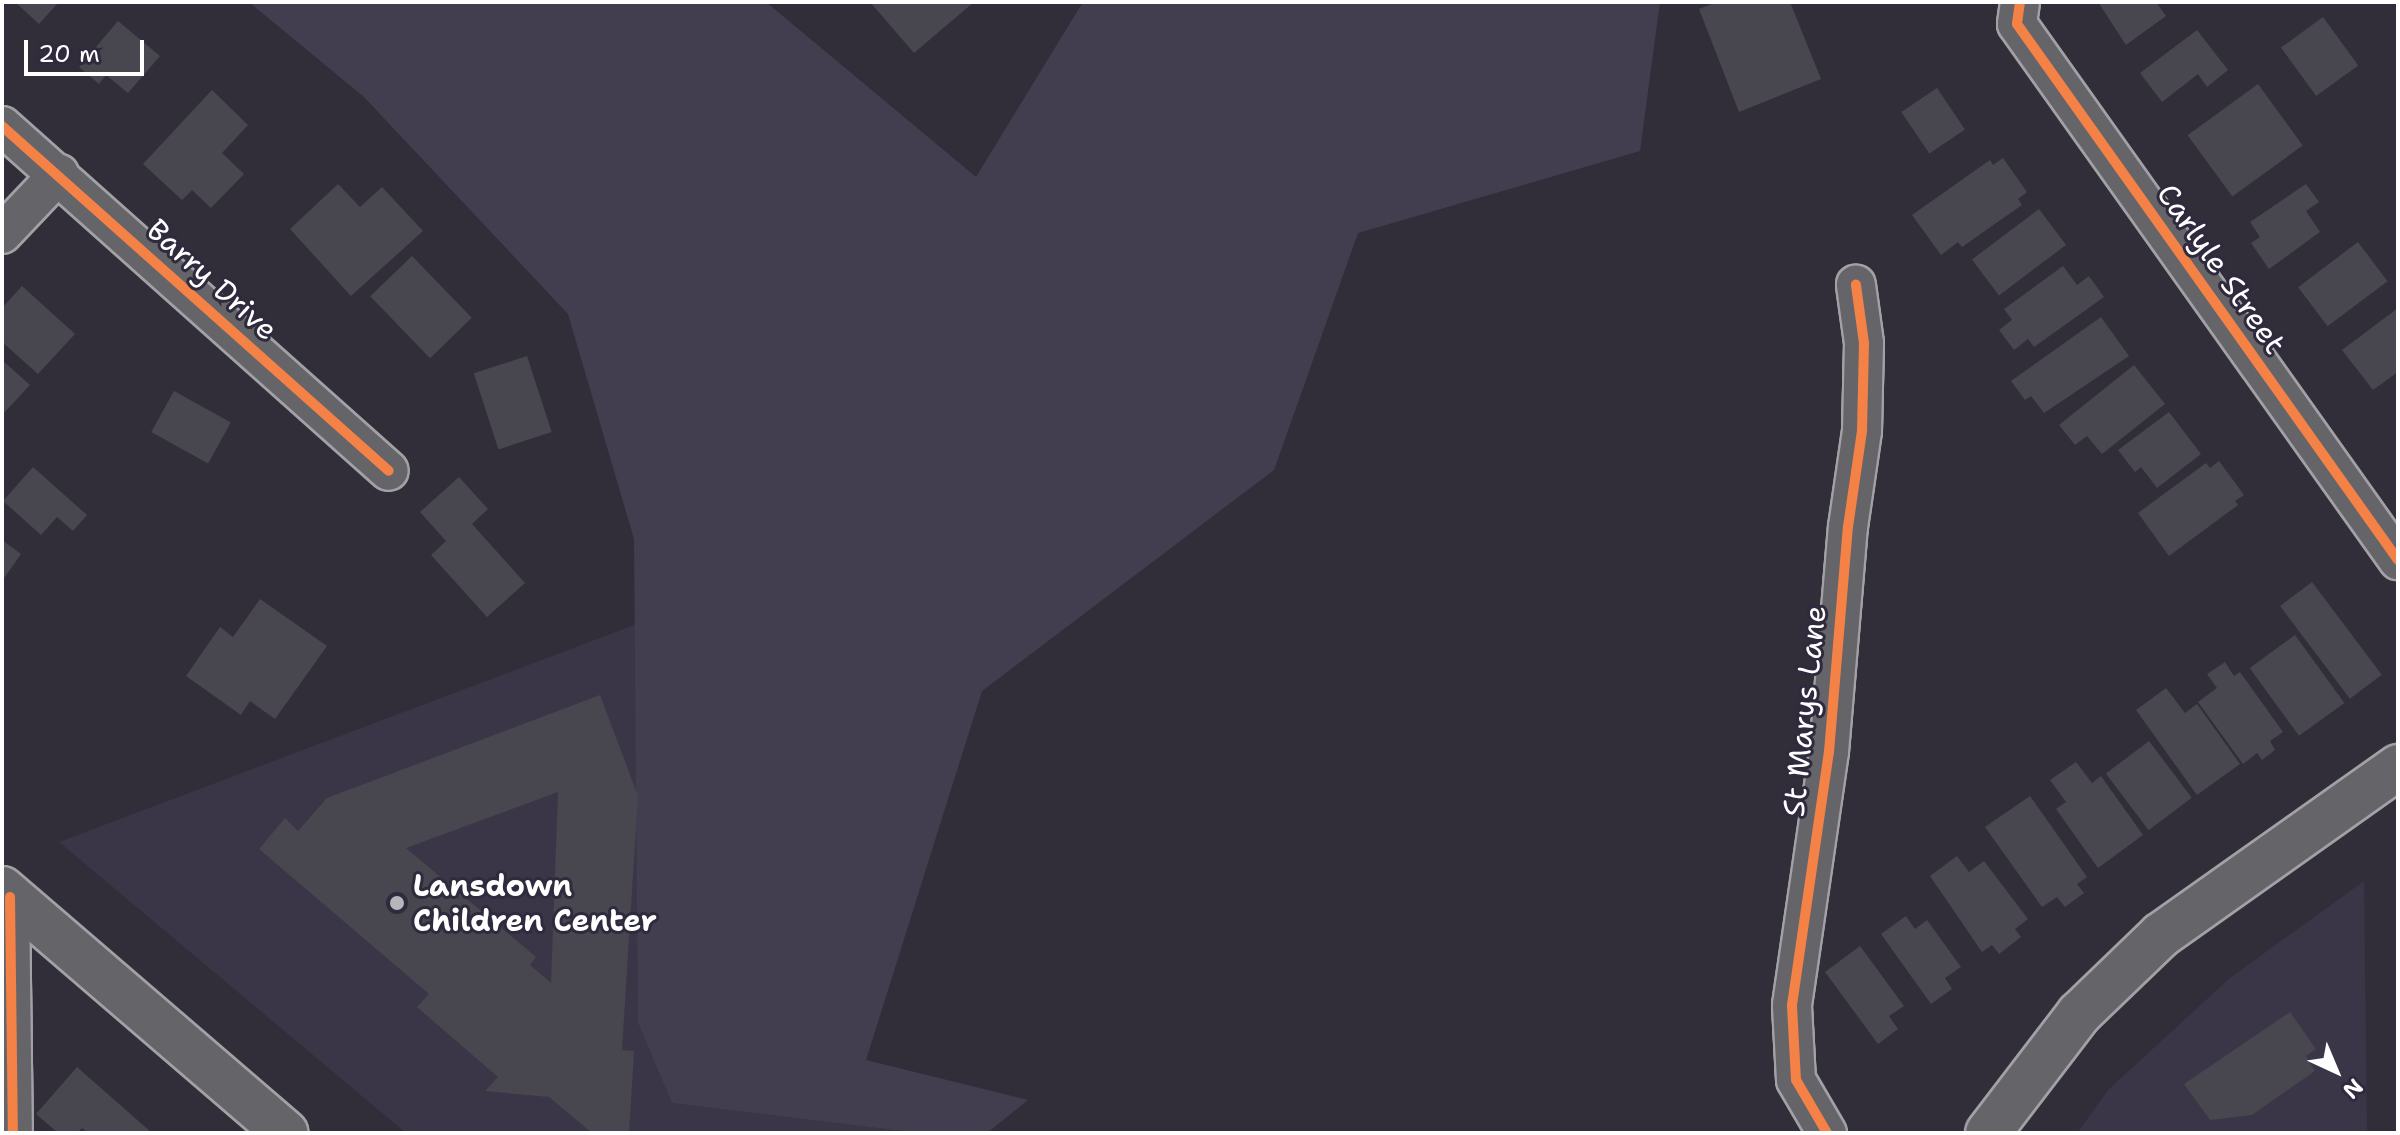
<!DOCTYPE html>
<html>
<head>
<meta charset="utf-8">
<style>
	body { margin:0 }
	#map { position:relative; width:2400px; height:1135px; overflow:hidden; background:#312e39; font-family:"Shantell Sans",sans-serif }
	div>[style] { position:absolute }
	[style*='--x'] { left:calc(var(--x)*1px); top:calc(var(--y)*1px); width:calc(var(--w)*1px); rotate:calc(var(--a)*1deg) }
	.built>* { inset:0; background:#3b3647 }
	.green>* { inset:0; background:#433e4f }
	.building>* { inset:0; background:#48464e; transform-origin:0 0 }
	.roads { filter:drop-shadow(2px 0 #a2a1a6) drop-shadow(-2px 0 #a2a1a6) drop-shadow(0 2px #a2a1a6) drop-shadow(0 -2px #a2a1a6) }
	.street>* { height:38px; margin:-19px; padding:0 19px; transform-origin:19px; border-radius:19px; background:#656469 }
	.secondary>* { height:44px; margin:-22px; padding:0 22px; transform-origin:22px; border-radius:22px; background:#656469 }
	.cycleway>* { height:10px; margin:-5px; padding:0 5px; transform-origin:5px; border-radius:5px; background:#f48246 }
	.dots>* { width:22px; height:22px; translate:-50% -50%; box-sizing:border-box; border:4px solid #2f2a3d; border-radius:50% }
	span { translate:-50% -50%; white-space:nowrap; text-align:center; line-height:1.15; -webkit-text-stroke:6px #2f2a3d; paint-order:stroke }
	.street-label { font-size:30px; color:#fff }
	.poi-label { font-size:30px; color:#fff; font-weight:700 }
	.left { translate:0 -50%; text-align:left }
	.frame { position:absolute; inset:0; border:4px solid #fff; pointer-events:none }
	.north { position:absolute; left:2296px; top:1031px; width:80px; height:80px; -webkit-text-stroke:6px #2f2a3d; paint-order:stroke; rotate:136deg; font-size:22px; font-weight:700; line-height:32px; text-align:center; color:#fff }
	.north::after { content:''; display:block; margin:auto; width:28px; height:36px; background:#fff; clip-path:polygon(50% 0,100% 100%,50% 72%,0 100%) }
	.scale { position:absolute; left:24px; top:40px; width:120px; height:36px; box-sizing:border-box; border:4px solid #fff; border-top:0; padding-left:10px; font-size:24px; line-height:28px; white-space:nowrap; color:#fff; -webkit-text-stroke:6px #2f2a3d; paint-order:stroke }
</style>
</head>
<body>
<div id="map">
	<div class="built">
		<i style="clip-path:polygon(637px 624px,638px 1023px,672px 1103px,919px 1133px,406px 1133px,59px 842px)"></i>
		<i style="clip-path:polygon(2364px 881px,2367px 1133px,2077px 1133px,2109px 1089px,2230px 978px)"></i>
	</div>
	<div class="green">
		<i style="clip-path:polygon(249px 2px,766px 2px,976px 177px,1083px 2px,1660px 2px,1640px 151px,1358px 233px,1274px 470px,982px 691px,866px 1060px,1028px 1100px,987px 1133px,919px 1133px,672px 1103px,638px 1023px,634px 539px,568px 314px,364px 97px)"></i>
	</div>
	<div class="building">
		<i style="clip-path:polygon(15px 2px,59px 2px,39px 24px)"></i>
		<i style="clip-path:polygon(870px 2px,974px 2px,914px 53px)"></i>
		<i style="clip-path:polygon(1717px 2px,1790px 2px,1821px 79px,1739px 112px,1699px 9px)"></i>
		<i style="clip-path:polygon(2098px 2px,2156px 2px,2166px 16px,2126px 45px)"></i>
		<i style="left:2323px;top:17px;width:60px;height:52px;rotate:54deg"></i>
		<i style="clip-path:polygon(118px 21px,160px 56px,128px 93px,106px 75px,99px 84px,79px 67px)"></i>
		<i style="clip-path:polygon(2197px 30px,2228px 70px,2207px 87px,2198px 74px,2162px 102px,2140px 73px)"></i>
		<i style="left:2258px;top:84px;width:76px;height:87px;rotate:54deg"></i>
		<i style="left:1937px;top:88px;width:50px;height:43px;rotate:56deg"></i>
		<i style="clip-path:polygon(212px 90px,248px 125px,222px 153px,244px 174px,211px 208px,192px 190px,182px 200px,143px 164px)"></i>
		<i style="clip-path:polygon(2003px 158px,2027px 192px,2018px 199px,2022px 205px,1962px 247px,1958px 242px,1941px 255px,1912px 215px,1990px 160px,1993px 165px)"></i>
		<i style="clip-path:polygon(338px 184px,360px 207px,382px 187px,423px 231px,351px 296px,290px 229px)"></i>
		<i style="clip-path:polygon(2306px 184px,2319px 202px,2306px 211px,2320px 232px,2269px 269px,2251px 243px,2260px 237px,2250px 222px)"></i>
		<i style="left:2039px;top:209px;width:45px;height:84px;rotate:53deg"></i>
		<i style="left:2358px;top:242px;width:49px;height:75px;rotate:53deg"></i>
		<i style="left:412px;top:256px;width:86px;height:58px;rotate:46deg"></i>
		<i style="clip-path:polygon(2063px 266px,2077px 285px,2089px 276px,2104px 297px,2034px 347px,2028px 339px,2014px 350px,1999px 330px,2012px 320px,2004px 309px)"></i>
		<i style="clip-path:polygon(22px 286px,75px 334px,38px 374px,2px 342px,2px 308px)"></i>
		<i style="clip-path:polygon(2398px 308px,2398px 372px,2373px 390px,2342px 350px)"></i>
		<i style="clip-path:polygon(2101px 317px,2129px 356px,2044px 413px,2031px 396px,2025px 400px,2011px 381px)"></i>
		<i style="left:527px;top:356px;width:80px;height:56px;rotate:72deg"></i>
		<i style="clip-path:polygon(2px 360px,30px 385px,2px 415px)"></i>
		<i style="clip-path:polygon(2134px 365px,2165px 404px,2102px 454px,2087px 436px,2075px 445px,2059px 425px)"></i>
		<i style="left:174px;top:391px;width:65px;height:47px;rotate:29deg"></i>
		<i style="clip-path:polygon(2169px 412px,2201px 454px,2157px 488px,2141px 467px,2135px 472px,2118px 450px)"></i>
		<i style="clip-path:polygon(2219px 461px,2244px 495px,2235px 501px,2238px 505px,2169px 556px,2138px 513px,2206px 463px,2210px 468px)"></i>
		<i style="clip-path:polygon(33px 467px,87px 515px,73px 531px,57px 517px,41px 535px,3px 501px)"></i>
		<i style="clip-path:polygon(459px 477px,488px 509px,472px 524px,525px 583px,487px 617px,431px 555px,446px 541px,420px 512px)"></i>
		<i style="clip-path:polygon(2px 540px,21px 554px,2px 581px)"></i>
		<i style="left:2312px;top:582px;width:116px;height:40px;rotate:53deg"></i>
		<i style="clip-path:polygon(260px 599px,327px 646px,275px 719px,250px 701px,241px 715px,186px 676px,220px 627px,233px 637px)"></i>
		<i style="left:2295px;top:635px;width:84px;height:56px;rotate:54deg"></i>
		<i style="clip-path:polygon(2225px 662px,2234px 676px,2240px 672px,2283px 732px,2270px 741px,2275px 750px,2262px 760px,2257px 753px,2243px 764px,2198px 702px,2217px 688px,2207px 674px)"></i>
		<i style="clip-path:polygon(2166px 688px,2185px 713px,2197px 704px,2240px 764px,2197px 795px,2136px 710px)"></i>
		<i style="clip-path:polygon(evenodd,600px 695px,638px 796px,622px 1050px,634px 1051px,629px 1133px,592px 1133px,549px 1097px,485px 1091px,498px 1077px,417px 1007px,429px 994px,259px 849px,285px 818px,298px 831px,327px 798px,600px 695px,558px 792px,551px 983px,530px 965px,536px 957px,406px 848px,558px 792px)"></i>
		<i style="left:2149px;top:741px;width:71px;height:54px;rotate:53deg"></i>
		<i style="clip-path:polygon(2076px 762px,2092px 783px,2101px 776px,2143px 835px,2098px 868px,2056px 809px,2066px 802px,2050px 780px)"></i>
		<i style="clip-path:polygon(2030px 796px,2087px 877px,2077px 884px,2084px 893px,2065px 907px,2057px 897px,2042px 907px,1985px 827px)"></i>
		<i style="clip-path:polygon(1957px 856px,1969px 872px,1984px 861px,2028px 919px,2015px 929px,2021px 937px,1999px 954px,1992px 945px,1982px 952px,1930px 876px)"></i>
		<i style="clip-path:polygon(1906px 916px,1915px 929px,1927px 920px,1961px 967px,1945px 978px,1952px 989px,1931px 1004px,1881px 934px)"></i>
		<i style="clip-path:polygon(1860px 946px,1904px 1006px,1889px 1016px,1898px 1029px,1878px 1044px,1825px 972px)"></i>
		<i style="clip-path:polygon(2290px 1012px,2316px 1049px,2306px 1056px,2315px 1071px,2252px 1115px,2210px 1120px,2184px 1084px)"></i>
		<i style="clip-path:polygon(77px 1067px,152px 1133px,88px 1133px,82px 1128px,77px 1133px,58px 1133px,36px 1114px)"></i>
	</div>
	<div class="roads">
		<div class="street">
			<i style="--x:2020;--y:2;--w:22;--a:98"></i>
			<i style="--x:2017;--y:24;--w:658;--a:54.59"></i>
			<i style="--x:2;--y:126;--w:518;--a:41.72"></i>
			<i style="--x:2;--y:234;--w:83;--a:-46.5"></i>
			<i style="--x:10;--y:897;--w:236;--a:89.3"></i>
			<i style="--x:1827;--y:1133;--w:61;--a:-120.3"></i>
			<i style="--x:1796;--y:1080;--w:75;--a:-93.1"></i>
			<i style="--x:1792;--y:1005;--w:256;--a:-81.7"></i>
			<i style="--x:1829;--y:752;--w:226;--a:-85.2"></i>
			<i style="--x:1848;--y:527;--w:97;--a:-81.7"></i>
			<i style="--x:1862;--y:431;--w:88;--a:-88.7"></i>
			<i style="--x:1864;--y:343;--w:59;--a:-97.9"></i>
		</div>
		<div class="secondary">
			<i style="--x:2;--y:889;--w:374;--a:40.7"></i>
			<i style="--x:1988;--y:1133;--w:150;--a:-52.6"></i>
			<i style="--x:2079;--y:1014;--w:114;--a:-43.9"></i>
			<i style="--x:2161;--y:935;--w:291;--a:-35.3"></i>
		</div>
	</div>
	<div class="cycleway">
		<i style="--x:2020;--y:2;--w:22;--a:98"></i>
		<i style="--x:2017;--y:24;--w:658;--a:54.59"></i>
		<i style="--x:2;--y:126;--w:518;--a:41.72"></i>
		<i style="--x:10;--y:897;--w:236;--a:89.3"></i>
		<i style="--x:1827;--y:1133;--w:61;--a:-120.3"></i>
		<i style="--x:1796;--y:1080;--w:75;--a:-93.1"></i>
		<i style="--x:1792;--y:1005;--w:256;--a:-81.7"></i>
		<i style="--x:1829;--y:752;--w:226;--a:-85.2"></i>
		<i style="--x:1848;--y:527;--w:97;--a:-81.7"></i>
		<i style="--x:1862;--y:431;--w:88;--a:-88.7"></i>
		<i style="--x:1864;--y:343;--w:59;--a:-97.9"></i>
	</div>
	<div class="dots">
		<i style="left:397px;top:903px;background:#b7b6ba"></i>
	</div>
	<div class="street-label">
		<span style="left:2221px;top:269px;rotate:55deg">Carlyle Street</span>
		<span style="left:212px;top:280px;rotate:42deg">Barry Drive</span>
		<span style="left:1805px;top:711px;rotate:-84deg">St Marys Lane</span>
	</div>
	<div class="poi-label">
		<span class="left" style="left:413px;top:903px">Lansdown<br>Children Center</span>
	</div>
	<div class="frame"></div>
	<div class="north">N</div>
	<div class="scale">20 m</div>
</div>
</body>
</html>
